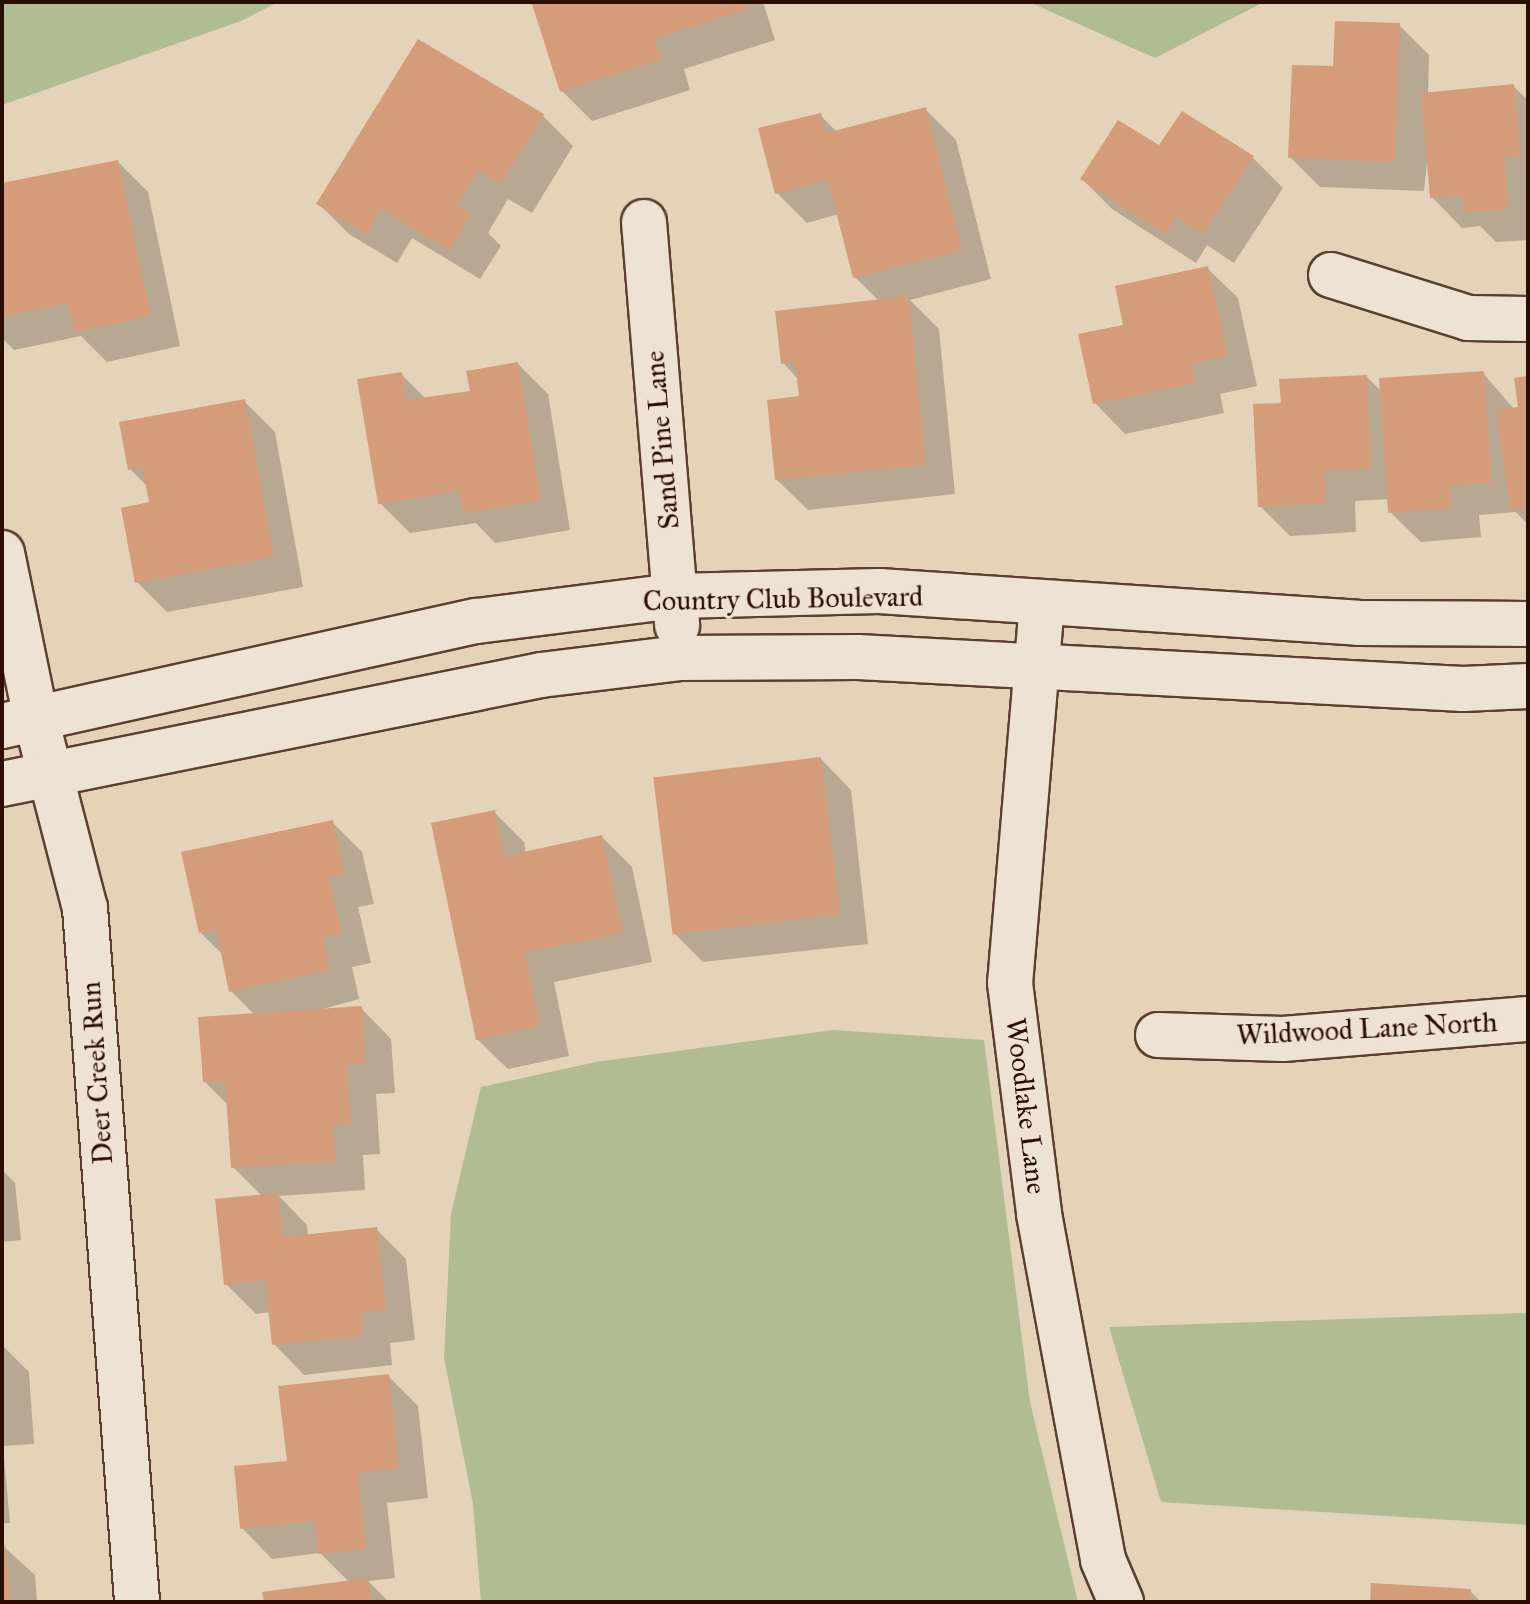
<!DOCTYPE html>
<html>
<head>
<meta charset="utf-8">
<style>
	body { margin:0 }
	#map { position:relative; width:1530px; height:1604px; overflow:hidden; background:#e5d3b9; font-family:"IM FELL Great Primer",serif }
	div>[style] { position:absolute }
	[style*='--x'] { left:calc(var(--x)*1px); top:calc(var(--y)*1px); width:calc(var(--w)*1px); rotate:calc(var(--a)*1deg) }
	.green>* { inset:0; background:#b0bd92 }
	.shadow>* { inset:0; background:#0003 }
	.building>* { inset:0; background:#d59c7a; transform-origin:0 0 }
	.roads { filter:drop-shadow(2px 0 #5a3f2e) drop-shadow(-2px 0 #5a3f2e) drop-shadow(0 2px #5a3f2e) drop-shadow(0 -2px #5a3f2e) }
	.street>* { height:44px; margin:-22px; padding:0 22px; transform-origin:22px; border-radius:22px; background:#eee2d2 }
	span { translate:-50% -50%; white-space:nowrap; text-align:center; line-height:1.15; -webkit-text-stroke:6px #eee2d2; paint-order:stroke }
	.street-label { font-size:28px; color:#2c0e00 }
	.frame { position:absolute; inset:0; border:4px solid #2c0e00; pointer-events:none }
</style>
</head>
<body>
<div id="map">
	<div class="green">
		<i style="clip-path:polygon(2px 2px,278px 2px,241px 21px,2px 105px)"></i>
		<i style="clip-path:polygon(1029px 2px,1264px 2px,1155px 58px)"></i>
		<i style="clip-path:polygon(833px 1030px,984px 1040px,1030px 1402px,1078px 1602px,481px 1602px,473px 1504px,444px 1358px,451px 1214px,481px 1087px,596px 1062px)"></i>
		<i style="clip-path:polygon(1528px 1313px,1528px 1525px,1161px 1502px,1109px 1327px)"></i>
	</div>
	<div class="shadow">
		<i style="clip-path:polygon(544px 2px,763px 2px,775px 40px,684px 69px,690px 90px,592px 121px,562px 91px,534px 5px)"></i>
		<i style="clip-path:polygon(1399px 25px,1429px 55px,1428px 94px,1513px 86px,1528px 100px,1528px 240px,1496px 242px,1480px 226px,1462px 228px,1432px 197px,1428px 153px,1424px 191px,1320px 187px,1290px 157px,1335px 68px)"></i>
		<i style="clip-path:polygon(926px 110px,956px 140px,991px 279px,910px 300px,939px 329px,955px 494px,808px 510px,777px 480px,801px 397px,799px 380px,783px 363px,880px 302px,855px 277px,839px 214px,807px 223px,777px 193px,820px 115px,837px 132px)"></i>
		<i style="clip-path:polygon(1182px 114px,1253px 158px,1283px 188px,1234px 263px,1207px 245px,1196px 263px,1112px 209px,1082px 179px,1160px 148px)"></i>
		<i style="clip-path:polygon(543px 116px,573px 146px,532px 213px,508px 199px,488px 233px,501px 246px,480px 279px,412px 238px,397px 263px,349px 234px,319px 204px)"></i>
		<i style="clip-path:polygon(118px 162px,148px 192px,180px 346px,107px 362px,81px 336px,14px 350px,2px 338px,2px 185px)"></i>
		<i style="clip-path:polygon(1207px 268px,1238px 298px,1257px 386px,1220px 394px,1224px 413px,1125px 434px,1095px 403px,1125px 326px)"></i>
		<i style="clip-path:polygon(518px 364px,548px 394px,570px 530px,495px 543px,476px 523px,410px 533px,380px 503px,401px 374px,426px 399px,472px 392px)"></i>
		<i style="clip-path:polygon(1483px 373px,1514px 409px,1520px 408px,1528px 378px,1528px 525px,1516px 512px,1479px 515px,1481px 537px,1421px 542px,1390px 512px,1390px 499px,1355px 501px,1356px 532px,1290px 536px,1260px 506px,1283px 405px,1367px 377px,1382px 392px)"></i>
		<i style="clip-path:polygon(244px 401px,275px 432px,303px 587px,167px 612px,137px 582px,152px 504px,148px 487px,130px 469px)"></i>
		<i style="clip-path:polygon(821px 759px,851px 790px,868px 944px,703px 962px,673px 932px)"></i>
		<i style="clip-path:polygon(494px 812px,524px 842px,526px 853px,602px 837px,632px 867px,652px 962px,554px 982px,569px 1056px,508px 1069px,477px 1039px)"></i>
		<i style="clip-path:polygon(332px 822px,362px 852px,374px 904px,358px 907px,371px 963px,352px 967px,359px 999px,316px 1011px,361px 1008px,391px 1039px,395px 1093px,376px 1094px,380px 1154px,363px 1155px,365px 1190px,279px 1196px,307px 1225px,308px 1236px,376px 1229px,406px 1259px,415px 1340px,390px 1343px,392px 1365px,304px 1375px,274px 1344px,270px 1312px,256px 1314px,226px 1284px,262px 1196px,233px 1167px,229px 1106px,205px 1082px,256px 1016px,231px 991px,223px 955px,200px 932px)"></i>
		<i style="clip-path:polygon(2px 1170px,15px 1183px,21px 1240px,2px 1242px)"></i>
		<i style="clip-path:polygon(2px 1345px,29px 1372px,34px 1444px,3px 1446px,10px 1523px,2px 1523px)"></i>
		<i style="clip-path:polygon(388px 1376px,418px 1406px,428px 1498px,387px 1503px,395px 1578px,368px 1581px,389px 1602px,266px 1602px,349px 1582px,320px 1553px,272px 1559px,242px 1528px,289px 1463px)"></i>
		<i style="clip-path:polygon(2px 1545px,35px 1575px,37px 1602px,2px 1602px)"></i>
		<i style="clip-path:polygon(1470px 1591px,1481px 1602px,1372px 1602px)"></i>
	</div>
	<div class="building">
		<i style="clip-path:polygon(744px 2px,746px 10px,655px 38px,661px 60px,560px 92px,532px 4px)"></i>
		<i style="clip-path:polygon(1335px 21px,1400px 23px,1395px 162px,1288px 158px,1292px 65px,1333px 66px)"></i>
		<i style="clip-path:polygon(418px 39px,544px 114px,501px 184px,478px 171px,457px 205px,472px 214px,449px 250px,381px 209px,366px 234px,316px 204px)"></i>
		<i style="clip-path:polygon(1514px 84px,1521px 156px,1504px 158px,1509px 209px,1464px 213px,1462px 195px,1430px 198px,1421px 93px)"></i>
		<i style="clip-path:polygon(926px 107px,962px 250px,853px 278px,828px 180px,775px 194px,758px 128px,821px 113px,826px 133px)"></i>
		<i style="clip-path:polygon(1182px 111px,1254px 156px,1203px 234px,1176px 217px,1165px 234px,1080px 179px,1118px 120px,1159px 145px)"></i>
		<i style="clip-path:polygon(118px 160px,151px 316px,75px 332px,68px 303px,2px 317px,2px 183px)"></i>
		<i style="clip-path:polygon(1208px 266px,1228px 356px,1191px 364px,1195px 383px,1093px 404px,1078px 334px,1123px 325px,1115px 286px)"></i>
		<i style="clip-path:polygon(909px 296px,926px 465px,775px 480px,767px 400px,799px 396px,795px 362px,781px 364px,775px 311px)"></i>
		<i style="clip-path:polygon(518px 362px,541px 501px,463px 513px,459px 491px,378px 504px,357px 379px,402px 372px,406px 400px,470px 391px,466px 371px)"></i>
		<i style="clip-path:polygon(1484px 371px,1492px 482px,1450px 486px,1452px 508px,1388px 513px,1379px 378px)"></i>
		<i style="clip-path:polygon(1367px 375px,1371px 469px,1325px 471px,1326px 503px,1258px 507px,1253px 404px,1281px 403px,1279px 379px)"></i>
		<i style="clip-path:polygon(1528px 376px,1528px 507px,1510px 510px,1496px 410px,1518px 407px,1514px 378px)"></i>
		<i style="clip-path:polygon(245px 399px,274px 557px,135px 583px,121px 508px,149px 502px,142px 467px,128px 470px,119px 422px)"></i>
		<i style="left:821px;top:757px;width:158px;height:169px;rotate:83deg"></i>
		<i style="clip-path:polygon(495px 810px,504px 856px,602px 835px,623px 933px,525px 952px,540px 1026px,476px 1040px,431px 823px)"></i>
		<i style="clip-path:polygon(333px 820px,345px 874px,329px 877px,342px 933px,323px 938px,330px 970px,229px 992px,216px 929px,199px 933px,181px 852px)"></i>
		<i style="clip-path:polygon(362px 1006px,366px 1063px,347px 1065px,351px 1124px,333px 1125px,336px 1161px,231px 1168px,225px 1081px,203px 1082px,198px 1017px)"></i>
		<i style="clip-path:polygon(278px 1193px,283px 1237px,377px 1227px,386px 1310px,361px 1313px,363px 1336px,272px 1345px,265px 1280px,224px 1285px,215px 1199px)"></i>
		<i style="clip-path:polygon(389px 1374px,399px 1468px,358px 1473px,366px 1549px,318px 1554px,314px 1521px,240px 1529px,234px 1466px,287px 1461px,278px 1386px)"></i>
		<i style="clip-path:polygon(5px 1542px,11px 1602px,2px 1602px)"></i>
		<i style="clip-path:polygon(368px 1578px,371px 1602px,264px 1602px,262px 1592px)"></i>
		<i style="clip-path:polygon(1371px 1583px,1471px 1589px,1470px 1602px,1370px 1602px)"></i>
	</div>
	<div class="roads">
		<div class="street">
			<i style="--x:644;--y:222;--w:405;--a:85.3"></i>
			<i style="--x:1331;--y:275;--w:144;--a:17.4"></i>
			<i style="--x:1468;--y:318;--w:60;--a:1"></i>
			<i style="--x:2;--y:553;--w:169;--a:78.4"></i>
			<i style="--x:36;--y:719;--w:195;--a:75.5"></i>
			<i style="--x:85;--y:908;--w:696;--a:85.71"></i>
			<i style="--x:1042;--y:603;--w:381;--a:94.8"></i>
			<i style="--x:1010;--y:983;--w:233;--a:82.8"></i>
			<i style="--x:1039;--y:1214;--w:352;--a:79.5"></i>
			<i style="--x:1103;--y:1560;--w:46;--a:66.8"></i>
			<i style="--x:2;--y:726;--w:486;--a:-12.5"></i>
			<i style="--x:477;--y:621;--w:200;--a:-7.2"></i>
			<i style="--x:675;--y:596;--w:204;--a:-1.4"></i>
			<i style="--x:879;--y:591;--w:480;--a:3.8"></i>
			<i style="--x:1358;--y:623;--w:170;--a:0.3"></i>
			<i style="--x:2;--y:784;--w:550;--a:-11.43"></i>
			<i style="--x:541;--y:675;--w:139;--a:-7"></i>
			<i style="--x:679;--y:658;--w:179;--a:-0.3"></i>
			<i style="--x:858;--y:657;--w:606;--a:3.03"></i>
			<i style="--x:1463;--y:689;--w:65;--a:-2.6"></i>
			<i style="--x:1158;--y:1035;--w:125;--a:1.8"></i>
			<i style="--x:1283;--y:1039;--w:246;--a:-4.7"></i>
		</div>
	</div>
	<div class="street-label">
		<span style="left:662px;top:440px;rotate:-95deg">Sand Pine Lane</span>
		<span style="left:783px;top:599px;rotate:-1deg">Country Club Boulevard</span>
		<span style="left:1367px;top:1029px;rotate:-3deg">Wildwood Lane North</span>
		<span style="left:97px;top:1073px;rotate:-94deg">Deer Creek Run</span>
		<span style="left:1026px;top:1106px;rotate:83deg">Woodlake Lane</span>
	</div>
	<div class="frame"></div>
</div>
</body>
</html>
